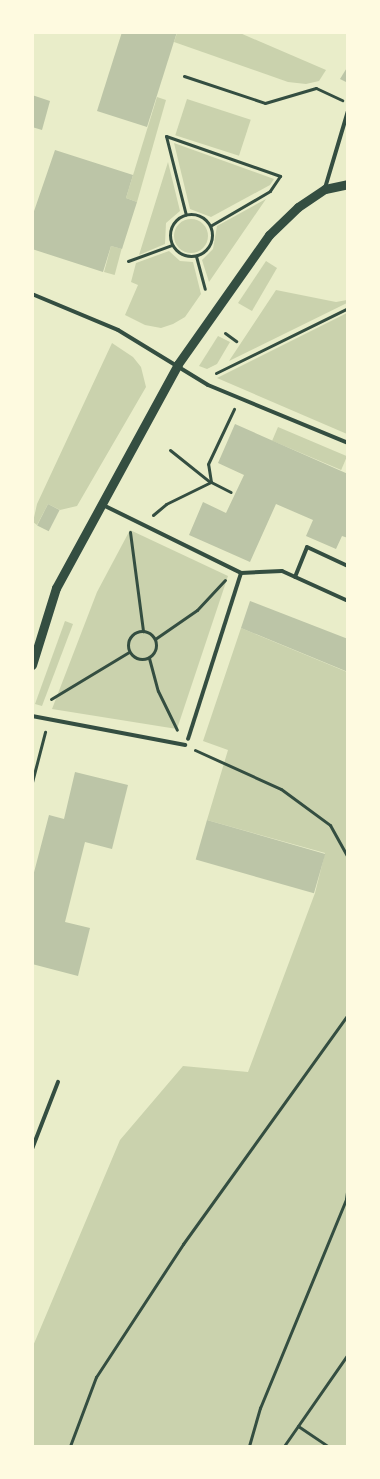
<!DOCTYPE html>
<html>
<head>
<meta charset="utf-8">
<style>
	body { margin:0 }
	#map { position:relative; width:380px; height:1479px; overflow:hidden; background:#e9edc9; font-family:Inter,sans-serif }
	div>[style] { position:absolute }
	[style*='--x'] { left:calc(var(--x)*1px); top:calc(var(--y)*1px); width:calc(var(--w)*1px); rotate:calc(var(--a)*1deg) }
	.green>* { inset:0; background:#cad2ad; transform-origin:0 0 }
	.round { border-radius:50% }
	.building>* { inset:0; background:#bcc5a7; transform-origin:0 0 }
	.path>* { height:3px; margin:-1.5px; padding:0 1.5px; transform-origin:1.5px; border-radius:1.5px; background:#344e41 }
	.path>.ring { margin:-1.5px; padding:0; box-sizing:content-box; background:none; border:3px solid #344e41; border-radius:50% }
	.service>* { height:4px; margin:-2px; padding:0 2px; transform-origin:2px; border-radius:2px; background:#344e41 }
	.tertiary>* { height:9px; margin:-4.5px; padding:0 4.5px; transform-origin:4.5px; border-radius:4.5px; background:#344e41 }
	span { translate:-50% -50%; white-space:nowrap; text-align:center; line-height:1.15; -webkit-text-stroke:5px #fefae0; paint-order:stroke }
	.frame { position:absolute; inset:0; border:34px solid #fefae0; pointer-events:none }
</style>
</head>
<body>
<div id="map">
	<div class="green">
		<i style="clip-path:polygon(177px 33px,240px 33px,326px 70px,319px 81px,306px 84px,288px 82px,174px 42px)"></i>
		<i style="clip-path:polygon(157px 97px,166px 100px,137px 202px,126px 198px)"></i>
		<i style="left:187px;top:99px;width:67px;height:38px;rotate:18deg"></i>
		<i style="clip-path:polygon(174px 143px,274px 179px,270px 185px,211px 217px,190px 209px)"></i>
		<i style="clip-path:polygon(168px 162px,180px 211px,166px 223px,165px 244px,139px 255px)"></i>
		<i style="clip-path:polygon(266px 199px,209px 282px,202px 260px,213px 249px,217px 226px)"></i>
		<i class="round" style="left:174px;top:219px;width:34px;height:34px"></i>
		<i style="left:111px;top:246px;width:11px;height:27px;rotate:15deg"></i>
		<i style="clip-path:polygon(169px 251px,180px 261px,193px 262px,201px 294px,185px 317px,173px 324px,161px 328px,145px 325px,125px 315px,138px 285px,131px 282px,136px 263px)"></i>
		<i style="clip-path:polygon(266px 261px,277px 268px,252px 311px,238px 303px)"></i>
		<i style="clip-path:polygon(276px 290px,336px 302px,347px 300px,347px 303px,229px 361px)"></i>
		<i style="clip-path:polygon(347px 313px,347px 434px,217px 378px)"></i>
		<i style="clip-path:polygon(218px 336px,230px 342px,217px 364px,207px 369px,199px 366px)"></i>
		<i style="clip-path:polygon(112px 343px,133px 357px,141px 367px,146px 387px,77px 506px,60px 510px,48px 504px,37px 525px,33px 522px,37px 504px)"></i>
		<i style="left:278px;top:427px;width:75px;height:15px;rotate:23deg"></i>
		<i style="clip-path:polygon(130px 530px,228px 576px,177px 729px,52px 709px,97px 592px)"></i>
		<i style="clip-path:polygon(65px 621px,73px 624px,42px 706px,35px 704px)"></i>
		<i style="clip-path:polygon(241px 628px,347px 672px,347px 1446px,33px 1446px,33px 1346px,120px 1140px,183px 1066px,248px 1072px,315px 893px,325px 853px,207px 820px,228px 750px,203px 741px)"></i>
	</div>
	<div class="building">
		<i style="clip-path:polygon(122px 32px,177px 32px,147px 127px,97px 111px)"></i>
		<i style="clip-path:polygon(348px 66px,348px 83px,340px 79px)"></i>
		<i style="clip-path:polygon(32px 95px,50px 101px,42px 130px,32px 127px)"></i>
		<i style="clip-path:polygon(55px 150px,133px 175px,126px 198px,137px 202px,122px 249px,111px 246px,103px 272px,32px 249px,32px 217px)"></i>
		<i style="clip-path:polygon(235px 424px,348px 474px,348px 538px,342px 536px,336px 549px,306px 536px,313px 520px,276px 504px,250px 562px,189px 535px,203px 502px,226px 513px,244px 475px,218px 463px)"></i>
		<i style="left:48px;top:504px;width:13px;height:24px;rotate:27deg"></i>
		<i style="clip-path:polygon(250px 601px,348px 639px,348px 672px,241px 628px)"></i>
		<i style="clip-path:polygon(75px 772px,128px 785px,112px 849px,85px 842px,65px 922px,90px 928px,78px 976px,32px 964px,32px 880px,49px 815px,64px 819px)"></i>
		<i style="left:207px;top:820px;width:123px;height:41px;rotate:16deg"></i>
	</div>
	<div class="path">
		<i style="--x:184;--y:76;--w:85;--a:18.4"></i>
		<i style="--x:265;--y:103;--w:53;--a:-16.4"></i>
		<i style="--x:316;--y:88;--w:29;--a:25"></i>
		<i style="--x:166;--y:136;--w:121;--a:19.3"></i>
		<i style="--x:280;--y:176;--w:18;--a:124"></i>
		<i style="--x:270;--y:191;--w:69;--a:149.7"></i>
		<i style="--x:166;--y:136;--w:81;--a:75.8"></i>
		<i class="ring" style="left:170px;top:214px;width:39px;height:39px"></i>
		<i style="--x:196;--y:256;--w:34;--a:75"></i>
		<i style="--x:128;--y:261;--w:47;--a:-20"></i>
		<i style="--x:225;--y:333;--w:14;--a:36"></i>
		<i style="--x:216;--y:373;--w:147;--a:-26.2"></i>
		<i style="--x:170;--y:450;--w:51;--a:38.7"></i>
		<i style="--x:211;--y:482;--w:18;--a:-99"></i>
		<i style="--x:208;--y:464;--w:61;--a:-64.7"></i>
		<i style="--x:153;--y:515;--w:17;--a:-40"></i>
		<i style="--x:166;--y:504;--w:50;--a:-26.1"></i>
		<i style="--x:211;--y:482;--w:22;--a:27"></i>
		<i style="--x:130;--y:532;--w:100;--a:82.5"></i>
		<i class="ring" style="left:128px;top:631px;width:25px;height:25px"></i>
		<i style="--x:155;--y:639;--w:51;--a:-34.6"></i>
		<i style="--x:197;--y:610;--w:41;--a:-47"></i>
		<i style="--x:149;--y:658;--w:34;--a:75"></i>
		<i style="--x:158;--y:691;--w:43;--a:64"></i>
		<i style="--x:51;--y:699;--w:91;--a:-31.1"></i>
		<i style="--x:195;--y:750;--w:94;--a:24.4"></i>
		<i style="--x:281;--y:789;--w:61;--a:36.3"></i>
		<i style="--x:330;--y:825;--w:38;--a:61"></i>
		<i style="--x:32;--y:782;--w:52;--a:-75.4"></i>
		<i style="--x:298;--y:1426;--w:36;--a:34"></i>
		<i style="--x:70;--y:1446;--w:74;--a:-69.4"></i>
		<i style="--x:96;--y:1377;--w:159;--a:-56.8"></i>
		<i style="--x:183;--y:1244;--w:283;--a:-54.3"></i>
		<i style="--x:249;--y:1446;--w:40;--a:-74"></i>
		<i style="--x:260;--y:1408;--w:226;--a:-67.6"></i>
		<i style="--x:346;--y:1199;--w:15;--a:-82"></i>
		<i style="--x:284;--y:1446;--w:112;--a:-55.2"></i>
	</div>
	<div class="service">
		<i style="--x:325;--y:188;--w:80;--a:-73.4"></i>
		<i style="--x:32;--y:294;--w:93;--a:22.7"></i>
		<i style="--x:118;--y:330;--w:105;--a:31.4"></i>
		<i style="--x:208;--y:385;--w:152;--a:22.5"></i>
		<i style="--x:101;--y:504;--w:156;--a:26.2"></i>
		<i style="--x:241;--y:573;--w:174;--a:107.7"></i>
		<i style="--x:241;--y:573;--w:41;--a:-2.8"></i>
		<i style="--x:282;--y:571;--w:72;--a:24.4"></i>
		<i style="--x:295;--y:577;--w:32;--a:-68"></i>
		<i style="--x:307;--y:547;--w:45;--a:24.9"></i>
		<i style="--x:32;--y:716;--w:156;--a:10.7"></i>
		<i style="--x:32;--y:1149;--w:72;--a:-68.8"></i>
	</div>
	<div class="tertiary">
		<i style="--x:32;--y:665;--w:81;--a:-72.7"></i>
		<i style="--x:56;--y:588;--w:255;--a:-61.4"></i>
		<i style="--x:178;--y:364;--w:158;--a:-54.8"></i>
		<i style="--x:269;--y:235;--w:40;--a:-44"></i>
		<i style="--x:298;--y:207;--w:32;--a:-34"></i>
		<i style="--x:325;--y:189;--w:24;--a:-12"></i>
	</div>
	<div class="frame"></div>
</div>
</body>
</html>
